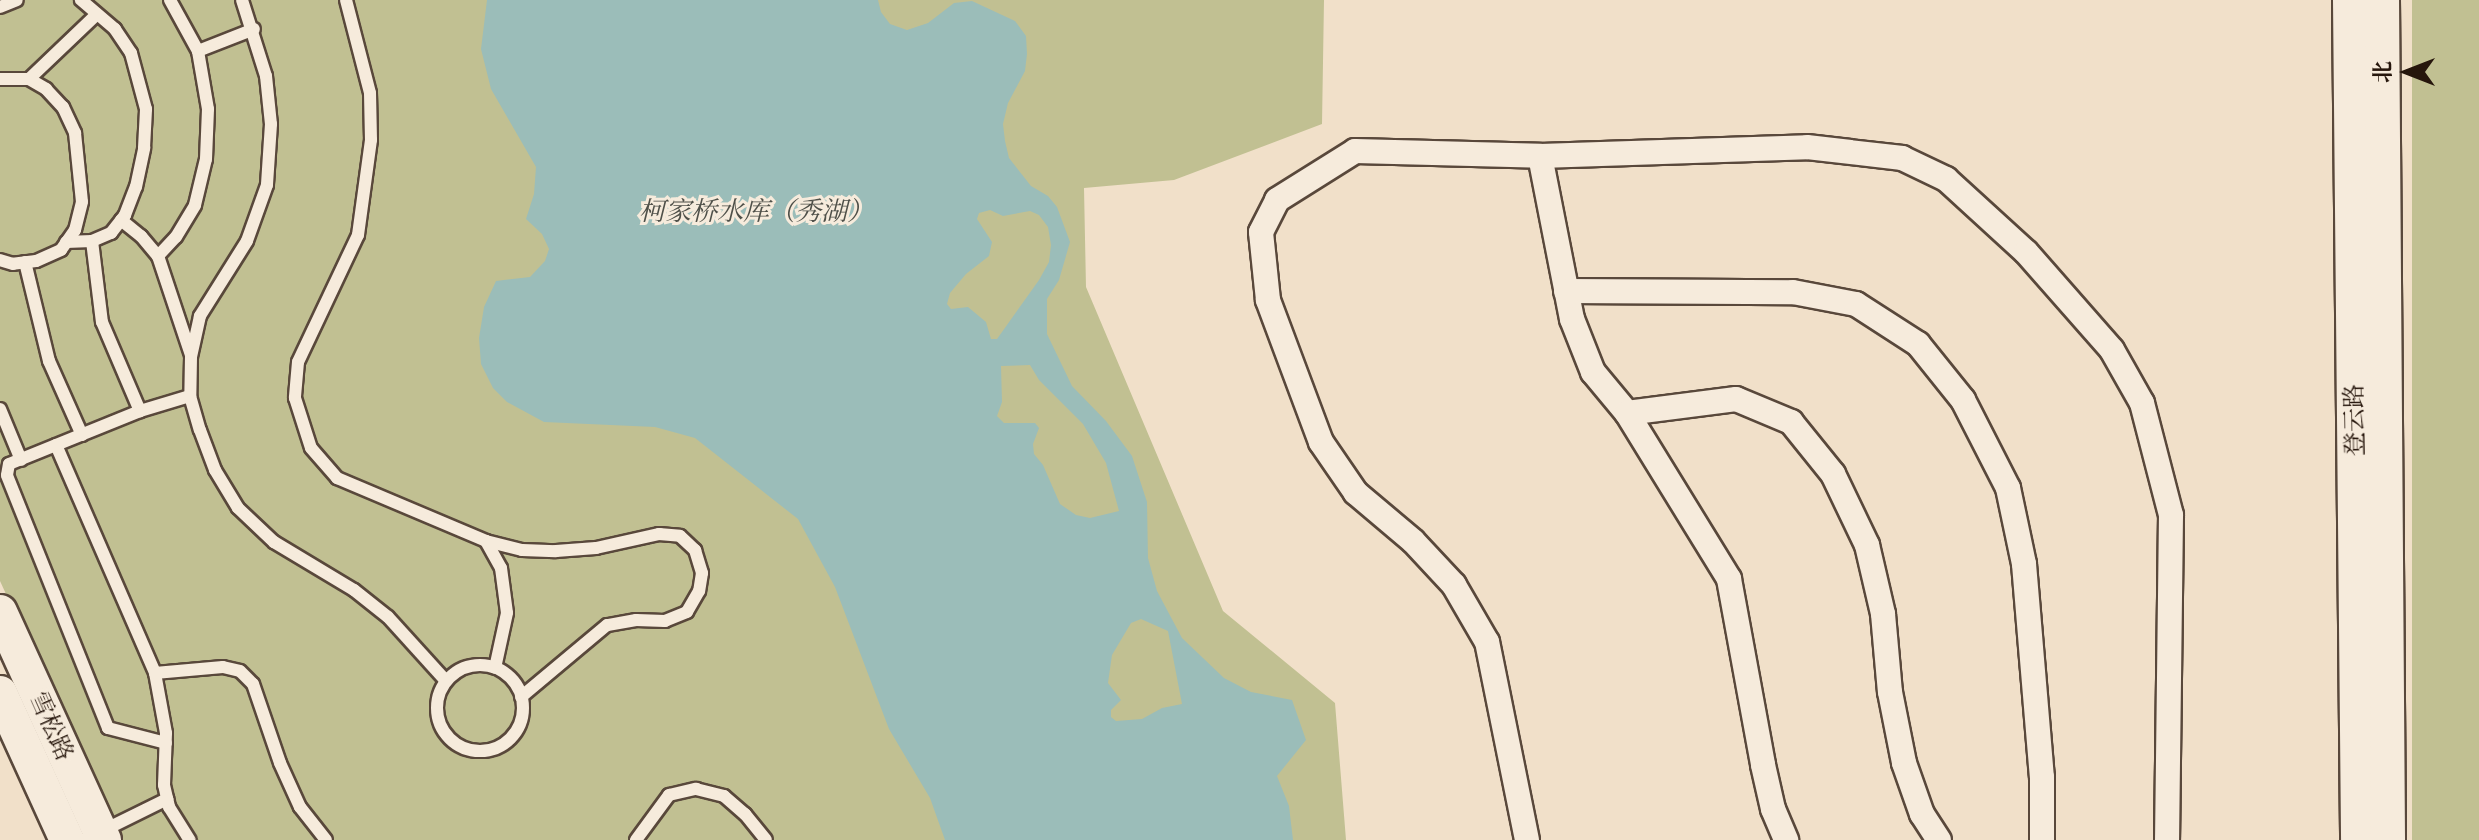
<!DOCTYPE html>
<html>
<head>
<meta charset="utf-8">
<style>
	body { margin:0 }
	#map { position:relative; width:2479px; height:840px; overflow:hidden; background:#f1e0c9; font-family:"Libre Caslon Text","Noto Serif SC",serif }
	div>[style] { position:absolute }
	[style*='--x'] { left:calc(var(--x)*1px); top:calc(var(--y)*1px); width:calc(var(--w)*1px); rotate:calc(var(--a)*1deg) }
	.green>* { inset:0; background:#c1c092; transform-origin:0 0 }
	.water>* { inset:0; background:#9bbdb9 }
	.roads { filter:drop-shadow(2px 0 #59483b) drop-shadow(-2px 0 #59483b) drop-shadow(0 2px #59483b) drop-shadow(0 -2px #59483b) }
	.lane>* { height:12px; margin:-6px; padding:0 6px; transform-origin:6px; border-radius:6px; background:#f6ebdc }
	.lane>.ring { margin:-6px; padding:0; box-sizing:content-box; background:none; border:12px solid #f6ebdc; border-radius:50% }
	.street>* { height:24px; margin:-12px; padding:0 12px; transform-origin:12px; border-radius:12px; background:#f6ebdc }
	.secondary>* { height:34px; margin:-17px; padding:0 17px; transform-origin:17px; border-radius:17px; background:#f6ebdc }
	span { translate:-50% -50%; white-space:nowrap; text-align:center; line-height:1.15; -webkit-text-stroke:6px #f6ebdc; paint-order:stroke }
	.street-label { font-size:24px; color:#26160c }
	.water-label { font-size:26px; color:#4f5049; font-style:italic }
	.north { position:absolute; left:2367px; top:32px; width:80px; height:80px; -webkit-text-stroke:6px #f6ebdc; paint-order:stroke; rotate:270deg; font-size:22px; font-weight:700; line-height:32px; text-align:center; color:#26160c }
	.north::after { content:''; display:block; margin:auto; width:28px; height:36px; background:#26160c; clip-path:polygon(50% 0,100% 100%,50% 72%,0 100%) }
</style>
</head>
<body>
<div id="map">
	<div class="green">
		<i style="clip-path:polygon(0 0,1324px 0,1322px 124px,1174px 180px,1084px 188px,1086px 287px,1223px 611px,1335px 703px,1346px 840px,119px 840px,0 581px)"></i>
		<i style="left:2412px;top:0;width:67px;height:840px"></i>
	</div>
	<div class="water">
		<i style="clip-path:polygon(evenodd,487px 0,878px 0,881px 12px,890px 24px,907px 30px,928px 23px,954px 3px,972px 1px,1015px 21px,1026px 36px,1027px 54px,1025px 71px,1008px 103px,1003px 124px,1005px 141px,1009px 158px,1031px 186px,1048px 196px,1057px 207px,1070px 242px,1059px 280px,1047px 299px,1047px 334px,1072px 386px,1106px 421px,1132px 456px,1147px 502px,1148px 558px,1157px 591px,1182px 638px,1224px 678px,1251px 692px,1292px 700px,1306px 740px,1277px 776px,1289px 806px,1293px 840px,945px 840px,930px 798px,889px 729px,835px 587px,798px 519px,695px 438px,655px 427px,544px 422px,507px 402px,493px 388px,481px 364px,479px 338px,484px 307px,496px 281px,530px 277px,545px 261px,549px 249px,542px 234px,526px 219px,534px 194px,536px 167px,491px 89px,481px 49px,487px 0,990px 210px,1003px 216px,1030px 211px,1039px 215px,1048px 227px,1051px 245px,1049px 262px,1039px 280px,997px 339px,991px 339px,986px 322px,968px 307px,951px 309px,947px 304px,950px 293px,966px 274px,989px 256px,992px 242px,977px 219px,979px 213px,990px 210px,487px 0,1030px 365px,1039px 380px,1083px 424px,1106px 463px,1119px 511px,1090px 518px,1076px 515px,1060px 504px,1043px 465px,1034px 454px,1033px 444px,1039px 428px,1035px 423px,1004px 423px,997px 416px,1002px 402px,1001px 366px,1030px 365px,487px 0,1141px 619px,1168px 631px,1182px 704px,1162px 708px,1142px 719px,1116px 721px,1111px 717px,1111px 710px,1121px 700px,1108px 683px,1112px 655px,1131px 623px,1141px 619px)"></i>
	</div>
	<div class="roads">
		<div class="lane">
			<i style="--x:242;--y:0;--w:80;--a:72.5"></i>
			<i style="--x:266;--y:76;--w:48;--a:84.1"></i>
			<i style="--x:271;--y:124;--w:61;--a:93.8"></i>
			<i style="--x:267;--y:185;--w:59;--a:109.7"></i>
			<i style="--x:247;--y:241;--w:89;--a:122.1"></i>
			<i style="--x:200;--y:316;--w:42;--a:102.4"></i>
			<i style="--x:191;--y:357;--w:39;--a:91"></i>
			<i style="--x:190;--y:396;--w:35;--a:74"></i>
			<i style="--x:200;--y:430;--w:43;--a:69.4"></i>
			<i style="--x:215;--y:470;--w:44;--a:58.8"></i>
			<i style="--x:238;--y:508;--w:50;--a:43.4"></i>
			<i style="--x:274;--y:542;--w:93;--a:31"></i>
			<i style="--x:354;--y:590;--w:43;--a:38.5"></i>
			<i style="--x:388;--y:617;--w:86;--a:47.8"></i>
			<i style="--x:346;--y:0;--w:96;--a:75.5"></i>
			<i style="--x:370;--y:93;--w:47;--a:88.8"></i>
			<i style="--x:371;--y:140;--w:96;--a:97.8"></i>
			<i style="--x:358;--y:235;--w:140;--a:115.3"></i>
			<i style="--x:298;--y:362;--w:36;--a:95"></i>
			<i style="--x:295;--y:398;--w:52;--a:72.3"></i>
			<i style="--x:311;--y:448;--w:40;--a:49"></i>
			<i style="--x:337;--y:478;--w:162;--a:22.9"></i>
			<i style="--x:486;--y:541;--w:37;--a:14"></i>
			<i style="--x:522;--y:550;--w:34;--a:2"></i>
			<i style="--x:556;--y:551;--w:40;--a:-4.3"></i>
			<i style="--x:596;--y:548;--w:65;--a:-12.5"></i>
			<i style="--x:659;--y:534;--w:21;--a:5"></i>
			<i style="--x:680;--y:536;--w:21;--a:43"></i>
			<i style="--x:695;--y:550;--w:24;--a:73"></i>
			<i style="--x:702;--y:573;--w:18;--a:99"></i>
			<i style="--x:699;--y:591;--w:24;--a:120"></i>
			<i style="--x:687;--y:612;--w:24;--a:158"></i>
			<i style="--x:665;--y:621;--w:29;--a:-178"></i>
			<i style="--x:636;--y:620;--w:29;--a:170"></i>
			<i style="--x:607;--y:625;--w:112;--a:140.1"></i>
			<i style="--x:0;--y:7;--w:18;--a:-22"></i>
			<i style="--x:198;--y:51;--w:60;--a:-21.4"></i>
			<i style="--x:0;--y:79;--w:29;--a:0"></i>
			<i style="--x:29;--y:79;--w:20;--a:30"></i>
			<i style="--x:46;--y:89;--w:25;--a:47"></i>
			<i style="--x:63;--y:107;--w:29;--a:65"></i>
			<i style="--x:75;--y:133;--w:69;--a:84.2"></i>
			<i style="--x:82;--y:202;--w:29;--a:104"></i>
			<i style="--x:75;--y:230;--w:24;--a:125"></i>
			<i style="--x:61;--y:250;--w:27;--a:156"></i>
			<i style="--x:36;--y:261;--w:23;--a:173"></i>
			<i style="--x:13;--y:264;--w:14;--a:-163"></i>
			<i style="--x:29;--y:79;--w:94;--a:-43.7"></i>
			<i style="--x:121;--y:220;--w:26;--a:39"></i>
			<i style="--x:141;--y:236;--w:26;--a:50"></i>
			<i style="--x:158;--y:256;--w:104;--a:71.6"></i>
			<i style="--x:92;--y:241;--w:82;--a:83"></i>
			<i style="--x:102;--y:322;--w:97;--a:66.9"></i>
			<i style="--x:66;--y:242;--w:26;--a:-2"></i>
			<i style="--x:92;--y:241;--w:21;--a:-23"></i>
			<i style="--x:111;--y:233;--w:23;--a:-52"></i>
			<i style="--x:125;--y:215;--w:30;--a:-69"></i>
			<i style="--x:136;--y:187;--w:40;--a:-78"></i>
			<i style="--x:144;--y:148;--w:39;--a:-87"></i>
			<i style="--x:146;--y:109;--w:58;--a:-105"></i>
			<i style="--x:131;--y:53;--w:29;--a:-124"></i>
			<i style="--x:115;--y:29;--w:45;--a:-139.5"></i>
			<i style="--x:158;--y:256;--w:26;--a:-47"></i>
			<i style="--x:176;--y:237;--w:37;--a:-59"></i>
			<i style="--x:195;--y:205;--w:47;--a:-76.6"></i>
			<i style="--x:206;--y:159;--w:50;--a:-87.7"></i>
			<i style="--x:208;--y:109;--w:59;--a:-99.8"></i>
			<i style="--x:198;--y:51;--w:58;--a:-118.8"></i>
			<i style="--x:25;--y:262;--w:102;--a:76.4"></i>
			<i style="--x:49;--y:361;--w:81;--a:66"></i>
			<i style="--x:0;--y:409;--w:55;--a:67.6"></i>
			<i style="--x:56;--y:445;--w:249;--a:66.5"></i>
			<i style="--x:155;--y:673;--w:61;--a:79.6"></i>
			<i style="--x:166;--y:733;--w:52;--a:92.2"></i>
			<i style="--x:164;--y:785;--w:23;--a:77"></i>
			<i style="--x:169;--y:807;--w:39;--a:58"></i>
			<i style="--x:486;--y:541;--w:31;--a:61"></i>
			<i style="--x:501;--y:568;--w:45;--a:82.4"></i>
			<i style="--x:507;--y:613;--w:56;--a:102.3"></i>
			<i class="ring" style="left:437px;top:665px;width:74px;height:74px"></i>
			<i style="--x:155;--y:673;--w:68;--a:-5"></i>
			<i style="--x:223;--y:667;--w:17;--a:13"></i>
			<i style="--x:240;--y:671;--w:18;--a:45"></i>
			<i style="--x:253;--y:684;--w:83;--a:71.1"></i>
			<i style="--x:280;--y:763;--w:48;--a:65.6"></i>
			<i style="--x:300;--y:807;--w:42;--a:51.8"></i>
			<i style="--x:166;--y:743;--w:60;--a:-165.5"></i>
			<i style="--x:108;--y:728;--w:272;--a:-111.8"></i>
			<i style="--x:7;--y:475;--w:11;--a:-80"></i>
			<i style="--x:9;--y:464;--w:141;--a:-22"></i>
			<i style="--x:140;--y:411;--w:52;--a:-16.7"></i>
			<i style="--x:84;--y:840;--w:93;--a:-26.3"></i>
			<i style="--x:636;--y:840;--w:56;--a:-53.7"></i>
			<i style="--x:669;--y:795;--w:28;--a:-13"></i>
			<i style="--x:696;--y:789;--w:29;--a:14"></i>
			<i style="--x:724;--y:796;--w:28;--a:41"></i>
			<i style="--x:745;--y:814;--w:33;--a:51"></i>
		</div>
		<div class="street">
			<i style="--x:1540;--y:156;--w:166;--a:78.9"></i>
			<i style="--x:1572;--y:319;--w:57;--a:68.4"></i>
			<i style="--x:1593;--y:372;--w:53;--a:50.3"></i>
			<i style="--x:1627;--y:413;--w:195;--a:58.4"></i>
			<i style="--x:1729;--y:579;--w:189;--a:79.6"></i>
			<i style="--x:1763;--y:765;--w:45;--a:77.2"></i>
			<i style="--x:1773;--y:809;--w:34;--a:67"></i>
			<i style="--x:1566;--y:291;--w:227;--a:0.3"></i>
			<i style="--x:1793;--y:292;--w:64;--a:10.8"></i>
			<i style="--x:1856;--y:304;--w:74;--a:32.8"></i>
			<i style="--x:1918;--y:344;--w:72;--a:51.2"></i>
			<i style="--x:1963;--y:400;--w:99;--a:62.9"></i>
			<i style="--x:2008;--y:488;--w:78;--a:78.1"></i>
			<i style="--x:2024;--y:564;--w:214;--a:85.2"></i>
			<i style="--x:2042;--y:777;--w:63;--a:90"></i>
			<i style="--x:1627;--y:413;--w:110;--a:-7.3"></i>
			<i style="--x:1736;--y:399;--w:60;--a:22.7"></i>
			<i style="--x:1791;--y:422;--w:67;--a:51.1"></i>
			<i style="--x:1833;--y:474;--w:79;--a:64.4"></i>
			<i style="--x:1867;--y:545;--w:71;--a:76.9"></i>
			<i style="--x:1883;--y:614;--w:78;--a:84.9"></i>
			<i style="--x:1890;--y:692;--w:72;--a:78.8"></i>
			<i style="--x:1904;--y:763;--w:54;--a:70.6"></i>
			<i style="--x:1922;--y:814;--w:31;--a:57"></i>
			<i style="--x:1527;--y:840;--w:202;--a:-101.4"></i>
			<i style="--x:1487;--y:642;--w:66;--a:-120.1"></i>
			<i style="--x:1454;--y:585;--w:60;--a:-133"></i>
			<i style="--x:1413;--y:541;--w:75;--a:-139.9"></i>
			<i style="--x:1356;--y:493;--w:62;--a:-124.5"></i>
			<i style="--x:1321;--y:442;--w:152;--a:-110.5"></i>
			<i style="--x:1268;--y:300;--w:68;--a:-95.9"></i>
			<i style="--x:1261;--y:232;--w:36;--a:-63"></i>
			<i style="--x:1277;--y:200;--w:92;--a:-32.1"></i>
			<i style="--x:1355;--y:151;--w:185;--a:1.5"></i>
			<i style="--x:1540;--y:156;--w:267;--a:-1.9"></i>
			<i style="--x:1807;--y:147;--w:96;--a:6.6"></i>
			<i style="--x:1902;--y:158;--w:49;--a:25.5"></i>
			<i style="--x:1946;--y:179;--w:108;--a:42.4"></i>
			<i style="--x:2026;--y:252;--w:130;--a:48.7"></i>
			<i style="--x:2112;--y:350;--w:61;--a:60.5"></i>
			<i style="--x:2142;--y:403;--w:116;--a:75.5"></i>
			<i style="--x:2171;--y:515;--w:325;--a:90.7"></i>
		</div>
		<div class="secondary">
			<i style="--x:2350;--y:0;--w:840;--a:89.45"></i>
			<i style="--x:2382;--y:0;--w:840;--a:89.59"></i>
			<i style="--x:0;--y:612;--w:251;--a:65.5"></i>
			<i style="--x:0;--y:693;--w:162;--a:65.5"></i>
		</div>
	</div>
	<div class="street-label">
		<span style="left:2354px;top:420px;rotate:-91deg">登云路</span>
		<span style="left:52px;top:726px;rotate:66deg">雪松路</span>
	</div>
	<div class="water-label">
		<span style="left:756px;top:212px">柯家桥水库（秀湖）</span>
	</div>
	<div class="north">北</div>
</div>
</body>
</html>
